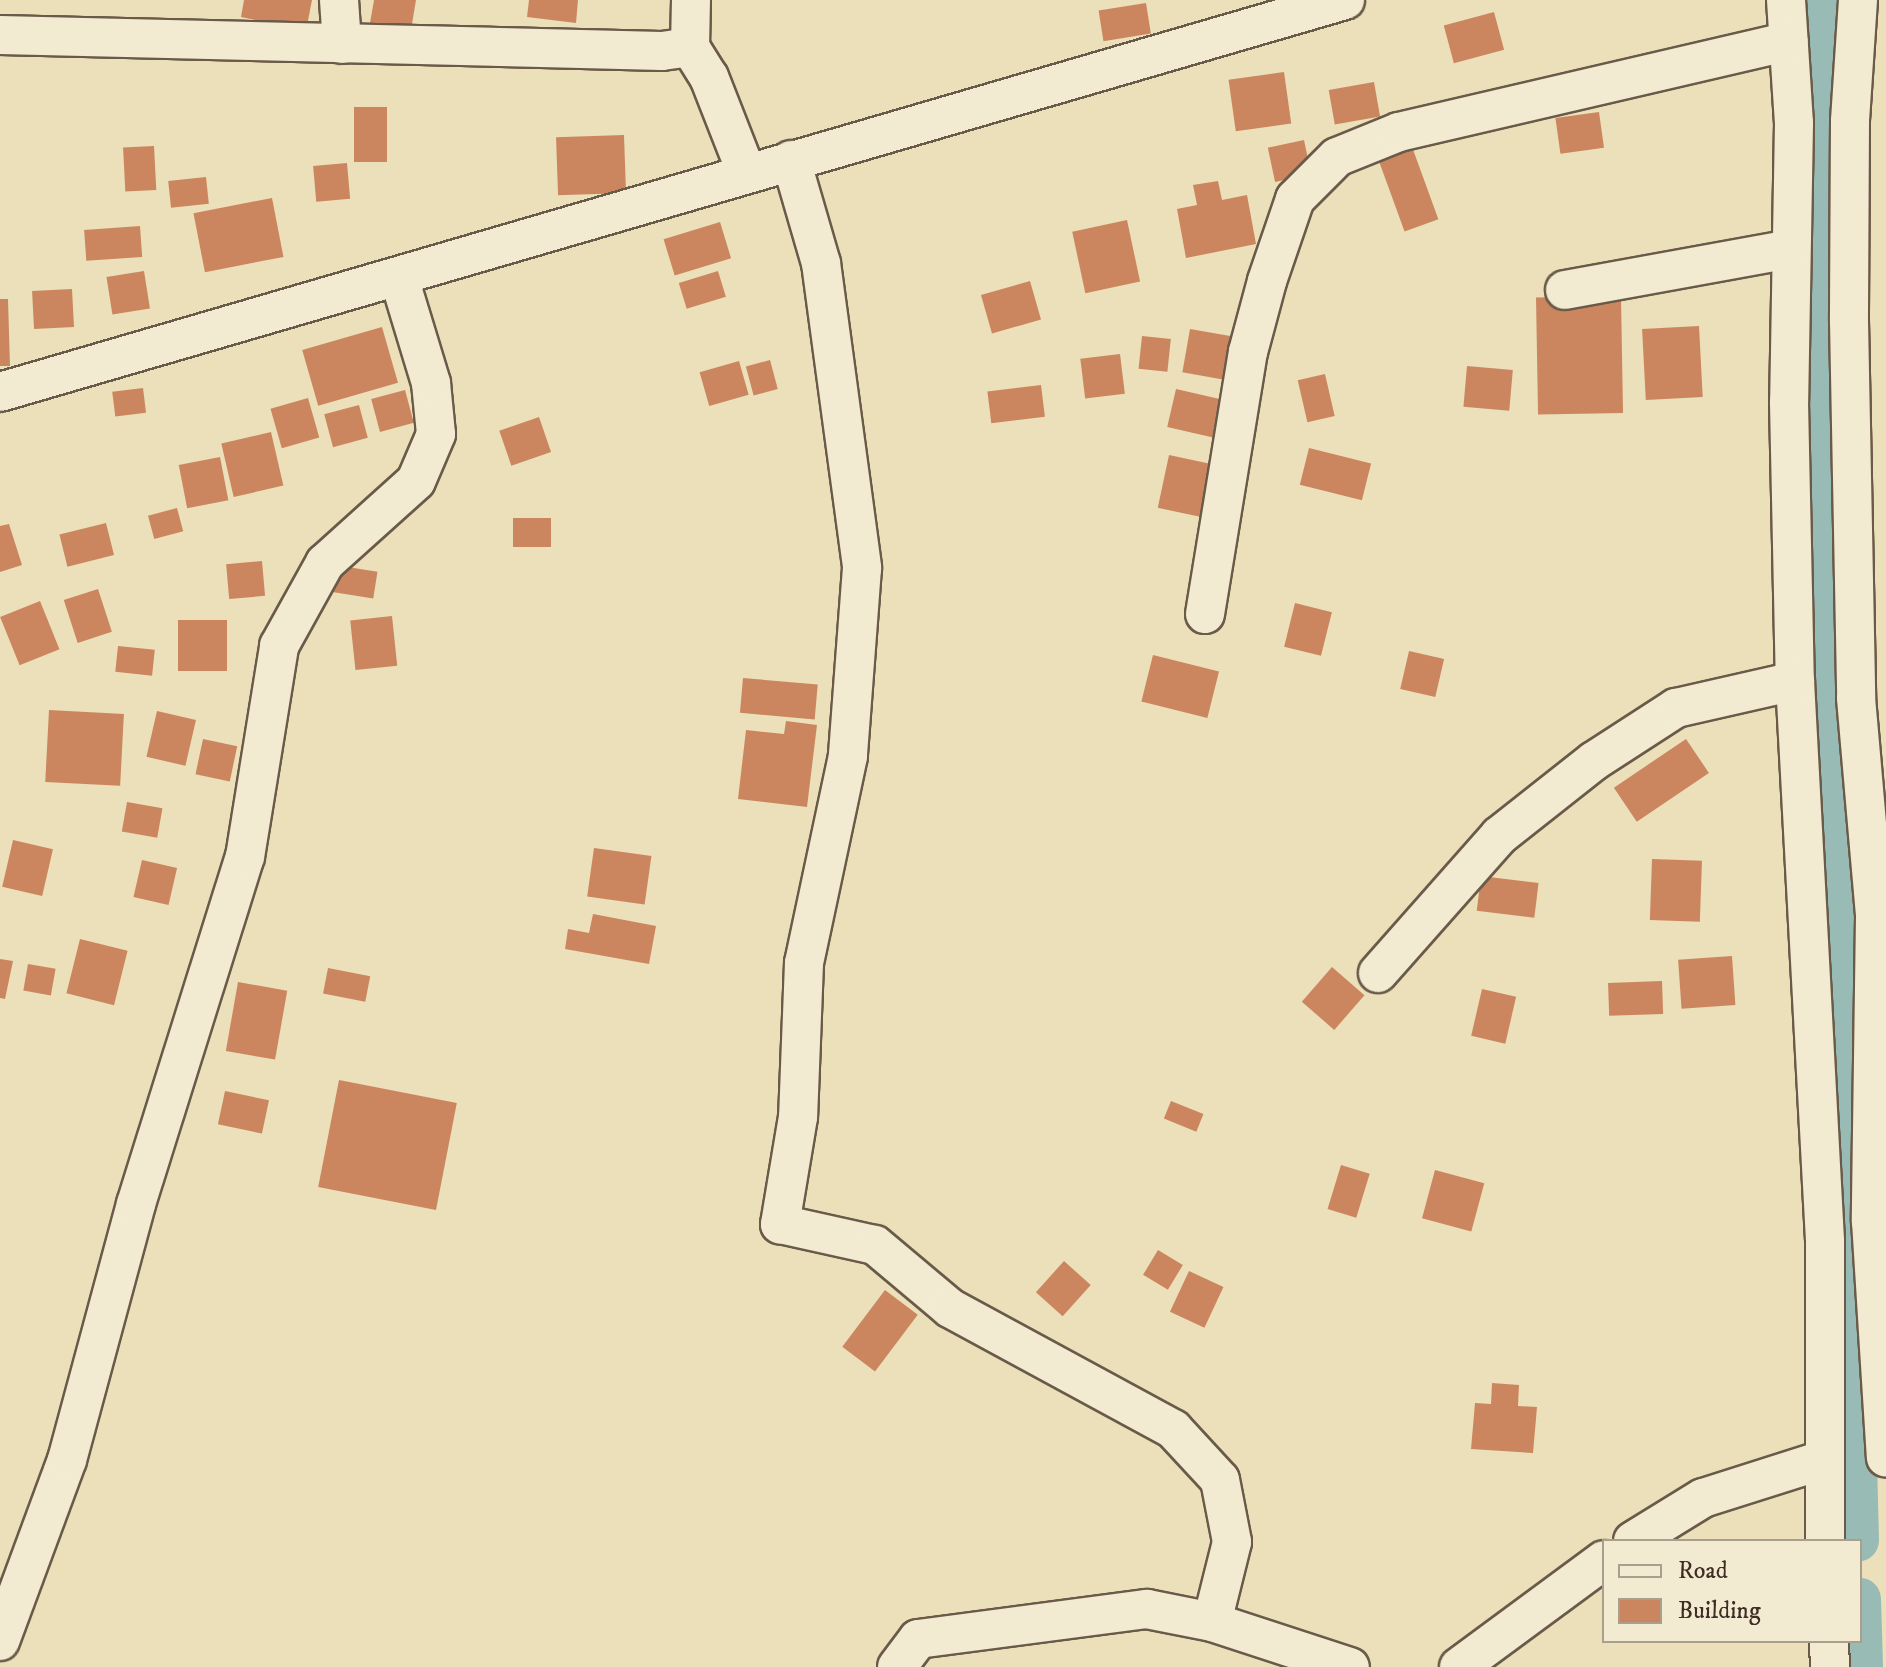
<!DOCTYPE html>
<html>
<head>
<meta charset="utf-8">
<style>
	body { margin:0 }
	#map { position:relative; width:1886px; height:1667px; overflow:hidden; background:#ebe0b9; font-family:"IM FELL DW Pica",serif }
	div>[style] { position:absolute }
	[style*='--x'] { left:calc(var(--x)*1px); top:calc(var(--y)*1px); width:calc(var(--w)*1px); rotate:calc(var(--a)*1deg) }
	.canal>* { height:42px; margin:-21px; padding:0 21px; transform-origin:21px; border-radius:21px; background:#99bbb6 }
	.building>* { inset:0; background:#cb865f; transform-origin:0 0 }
	.roads { filter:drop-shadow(2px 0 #6a5a49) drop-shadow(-2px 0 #6a5a49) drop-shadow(0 2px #6a5a49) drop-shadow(0 -2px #6a5a49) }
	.minor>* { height:38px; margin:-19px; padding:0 19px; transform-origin:19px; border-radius:19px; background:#f2ebd2 }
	span { translate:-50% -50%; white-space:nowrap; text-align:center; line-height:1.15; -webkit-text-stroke:6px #f2ebd2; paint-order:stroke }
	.legend { position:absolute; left:1602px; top:1539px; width:260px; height:104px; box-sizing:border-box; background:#f2ebd2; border:2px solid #aa9f8c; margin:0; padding:10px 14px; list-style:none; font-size:24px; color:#3f2d24 }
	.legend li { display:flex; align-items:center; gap:16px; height:40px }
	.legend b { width:40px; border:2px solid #aa9f8c }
</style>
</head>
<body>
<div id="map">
	<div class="canal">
		<i style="--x:1819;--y:0;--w:1541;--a:88.55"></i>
		<i style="--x:1860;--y:1599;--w:68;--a:88.3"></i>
	</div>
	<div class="building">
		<i style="clip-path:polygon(244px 0,312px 0,306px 31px,241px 17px)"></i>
		<i style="clip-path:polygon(374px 0,416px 0,411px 30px,370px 23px)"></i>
		<i style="clip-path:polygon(529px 0,578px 0,576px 23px,527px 17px)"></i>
		<i style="left:1146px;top:3px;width:31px;height:48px;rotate:81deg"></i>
		<i style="left:1494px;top:12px;width:39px;height:52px;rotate:75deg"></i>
		<i style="left:1284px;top:72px;width:52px;height:56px;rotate:82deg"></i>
		<i style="left:1374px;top:82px;width:35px;height:46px;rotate:80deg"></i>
		<i style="left:354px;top:107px;width:33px;height:55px"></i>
		<i style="left:1599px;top:112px;width:36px;height:44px;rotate:82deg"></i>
		<i style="left:624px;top:135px;width:58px;height:68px;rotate:88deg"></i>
		<i style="left:1304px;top:140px;width:35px;height:37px;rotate:78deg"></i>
		<i style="left:1411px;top:144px;width:80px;height:36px;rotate:70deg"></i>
		<i style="left:154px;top:146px;width:44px;height:31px;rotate:87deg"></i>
		<i style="left:347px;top:163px;width:36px;height:34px;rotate:85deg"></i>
		<i style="left:206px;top:177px;width:27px;height:38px;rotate:84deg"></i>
		<i style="clip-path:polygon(1218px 181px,1222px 200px,1247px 195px,1256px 244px,1186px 258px,1177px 209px,1197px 205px,1193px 185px)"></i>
		<i style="left:272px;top:198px;width:60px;height:80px;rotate:79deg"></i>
		<i style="left:1127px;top:220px;width:63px;height:56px;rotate:78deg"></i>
		<i style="left:720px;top:222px;width:38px;height:59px;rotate:73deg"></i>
		<i style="left:140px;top:226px;width:31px;height:56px;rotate:86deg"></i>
		<i style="left:144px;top:271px;width:38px;height:38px;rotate:81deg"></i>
		<i style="left:718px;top:271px;width:27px;height:41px;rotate:73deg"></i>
		<i style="left:1030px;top:281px;width:40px;height:51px;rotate:74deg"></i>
		<i style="left:72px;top:289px;width:38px;height:40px;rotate:87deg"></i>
		<i style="left:1621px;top:296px;width:117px;height:85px;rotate:89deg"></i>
		<i style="clip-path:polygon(0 299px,8px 299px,10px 366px,0 366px)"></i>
		<i style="left:1699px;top:326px;width:71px;height:57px;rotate:87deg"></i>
		<i style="left:382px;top:327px;width:58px;height:83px;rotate:74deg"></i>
		<i style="left:1190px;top:329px;width:51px;height:44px;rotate:10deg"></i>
		<i style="left:1142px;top:336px;width:29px;height:33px;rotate:6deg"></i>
		<i style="left:1120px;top:354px;width:40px;height:40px;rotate:83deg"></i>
		<i style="left:770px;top:360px;width:30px;height:25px;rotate:75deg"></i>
		<i style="left:739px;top:361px;width:35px;height:41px;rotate:74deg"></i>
		<i style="left:1467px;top:366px;width:46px;height:41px;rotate:5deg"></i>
		<i style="left:1325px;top:374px;width:43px;height:28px;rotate:77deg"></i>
		<i style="left:1041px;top:385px;width:32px;height:54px;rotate:83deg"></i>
		<i style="left:143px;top:388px;width:25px;height:31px;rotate:83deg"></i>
		<i style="left:1176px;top:389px;width:55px;height:39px;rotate:13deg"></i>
		<i style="left:405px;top:390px;width:34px;height:35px;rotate:75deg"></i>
		<i style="left:308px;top:398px;width:41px;height:39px;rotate:74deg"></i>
		<i style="left:359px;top:405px;width:34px;height:36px;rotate:75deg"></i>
		<i style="left:539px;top:417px;width:37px;height:42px;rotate:71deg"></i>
		<i style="left:271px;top:432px;width:55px;height:51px;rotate:77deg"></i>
		<i style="left:1309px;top:448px;width:64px;height:38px;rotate:14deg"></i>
		<i style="left:1169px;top:455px;width:48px;height:54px;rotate:12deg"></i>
		<i style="left:220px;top:457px;width:44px;height:42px;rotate:79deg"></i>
		<i style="left:177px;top:508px;width:24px;height:30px;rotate:75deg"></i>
		<i style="left:513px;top:518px;width:38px;height:29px"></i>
		<i style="left:106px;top:523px;width:33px;height:48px;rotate:76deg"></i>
		<i style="clip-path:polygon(9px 524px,22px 565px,0 572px,0 526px)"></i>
		<i style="left:262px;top:561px;width:35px;height:36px;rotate:85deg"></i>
		<i style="left:335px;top:565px;width:43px;height:27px;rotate:9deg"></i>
		<i style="left:98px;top:589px;width:45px;height:36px;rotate:72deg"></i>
		<i style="left:40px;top:601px;width:52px;height:43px;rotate:68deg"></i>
		<i style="left:1295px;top:603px;width:38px;height:45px;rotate:14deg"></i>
		<i style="left:392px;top:616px;width:50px;height:42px;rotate:84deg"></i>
		<i style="left:178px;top:620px;width:49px;height:51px"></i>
		<i style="left:118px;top:646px;width:37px;height:26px;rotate:6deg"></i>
		<i style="left:1409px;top:651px;width:36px;height:39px;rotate:13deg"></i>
		<i style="left:1153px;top:655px;width:68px;height:48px;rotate:14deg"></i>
		<i style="left:743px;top:678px;width:75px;height:35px;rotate:5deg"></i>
		<i style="left:49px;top:710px;width:75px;height:72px;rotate:3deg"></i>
		<i style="left:157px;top:711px;width:40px;height:47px;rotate:13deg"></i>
		<i style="clip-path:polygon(786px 721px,817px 725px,807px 807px,738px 799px,746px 730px,784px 734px)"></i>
		<i style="left:203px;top:739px;width:35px;height:36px;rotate:12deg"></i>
		<i style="left:1686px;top:739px;width:41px;height:87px;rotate:56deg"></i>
		<i style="left:127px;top:802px;width:36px;height:30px;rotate:10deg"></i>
		<i style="left:13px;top:840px;width:41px;height:48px;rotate:13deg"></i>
		<i style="left:594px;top:848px;width:58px;height:49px;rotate:8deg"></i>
		<i style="left:1652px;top:859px;width:50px;height:61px;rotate:2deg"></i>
		<i style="left:142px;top:860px;width:36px;height:38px;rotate:13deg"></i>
		<i style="left:1481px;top:876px;width:58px;height:35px;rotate:7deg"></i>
		<i style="clip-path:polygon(593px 914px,656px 926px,649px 964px,565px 949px,568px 929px,589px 933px)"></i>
		<i style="left:80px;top:939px;width:49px;height:56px;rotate:14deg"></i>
		<i style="left:1732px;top:956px;width:49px;height:54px;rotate:86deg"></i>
		<i style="clip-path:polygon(0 959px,13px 961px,5px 999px,0 998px)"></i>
		<i style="left:28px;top:964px;width:28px;height:27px;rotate:10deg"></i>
		<i style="left:1332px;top:967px;width:43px;height:46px;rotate:41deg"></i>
		<i style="left:328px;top:968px;width:43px;height:26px;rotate:11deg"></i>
		<i style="left:1662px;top:981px;width:33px;height:54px;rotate:88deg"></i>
		<i style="left:238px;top:982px;width:50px;height:70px;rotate:10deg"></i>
		<i style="left:1482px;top:989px;width:35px;height:48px;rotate:13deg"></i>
		<i style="left:339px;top:1080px;width:120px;height:109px;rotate:11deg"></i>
		<i style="left:225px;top:1091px;width:45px;height:34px;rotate:12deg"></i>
		<i style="left:1171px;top:1101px;width:35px;height:19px;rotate:22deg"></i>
		<i style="left:1341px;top:1165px;width:30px;height:46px;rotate:17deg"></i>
		<i style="left:1435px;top:1170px;width:51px;height:50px;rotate:15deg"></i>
		<i style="left:1158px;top:1250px;width:29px;height:29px;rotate:31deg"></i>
		<i style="left:1064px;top:1261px;width:36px;height:42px;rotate:42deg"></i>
		<i style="left:1189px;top:1271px;width:38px;height:45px;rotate:25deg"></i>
		<i style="left:885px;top:1290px;width:41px;height:71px;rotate:37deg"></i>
		<i style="clip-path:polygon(1492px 1383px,1519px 1385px,1518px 1406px,1537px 1407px,1533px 1453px,1471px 1449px,1475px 1403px,1491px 1404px)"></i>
	</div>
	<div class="roads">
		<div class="minor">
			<i style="--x:339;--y:0;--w:44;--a:86.1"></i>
			<i style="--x:1786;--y:0;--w:123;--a:86.3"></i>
			<i style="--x:1794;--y:123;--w:279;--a:91"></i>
			<i style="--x:1789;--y:402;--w:279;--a:88.8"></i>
			<i style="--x:1795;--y:681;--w:561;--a:86.93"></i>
			<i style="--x:1825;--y:1241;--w:300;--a:90"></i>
			<i style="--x:1858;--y:0;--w:121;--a:93.8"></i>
			<i style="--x:1850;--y:121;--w:200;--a:90.3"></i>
			<i style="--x:1849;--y:321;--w:377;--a:88.9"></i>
			<i style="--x:1856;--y:698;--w:219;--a:85"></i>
			<i style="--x:1875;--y:916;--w:305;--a:90.8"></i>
			<i style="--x:1871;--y:1221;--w:237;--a:86.4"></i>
			<i style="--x:0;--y:35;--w:662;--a:1.38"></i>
			<i style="--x:662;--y:51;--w:28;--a:-8"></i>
			<i style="--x:690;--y:47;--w:36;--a:58"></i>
			<i style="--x:709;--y:77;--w:104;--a:68.6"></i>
			<i style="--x:690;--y:47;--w:47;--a:-88.8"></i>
			<i style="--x:791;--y:160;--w:107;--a:73.8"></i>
			<i style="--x:821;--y:263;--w:308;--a:82.3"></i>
			<i style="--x:862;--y:568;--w:189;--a:94.3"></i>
			<i style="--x:848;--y:756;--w:212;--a:102"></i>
			<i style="--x:804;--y:963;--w:154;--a:92.2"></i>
			<i style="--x:798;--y:1117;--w:109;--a:99.5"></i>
			<i style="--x:780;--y:1224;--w:97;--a:12.5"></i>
			<i style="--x:875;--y:1245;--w:98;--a:40"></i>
			<i style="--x:950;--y:1308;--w:254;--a:28.5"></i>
			<i style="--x:1173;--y:1429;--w:69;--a:47.3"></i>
			<i style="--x:1220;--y:1480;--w:63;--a:79"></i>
			<i style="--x:1232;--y:1542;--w:82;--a:104"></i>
			<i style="--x:1565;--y:290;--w:229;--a:-10.3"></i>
			<i style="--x:0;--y:392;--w:1401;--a:-16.25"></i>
			<i style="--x:1205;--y:614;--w:266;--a:-80.7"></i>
			<i style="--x:1248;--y:352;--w:73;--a:-75"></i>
			<i style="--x:1267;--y:281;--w:87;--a:-71.1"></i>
			<i style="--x:1295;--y:199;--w:59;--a:-45"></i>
			<i style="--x:1337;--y:157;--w:67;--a:-22"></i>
			<i style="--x:1399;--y:132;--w:400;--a:-13.1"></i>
			<i style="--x:1378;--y:973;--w:183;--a:-48.5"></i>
			<i style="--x:1499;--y:836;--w:121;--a:-38.3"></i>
			<i style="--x:1594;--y:761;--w:98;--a:-32.9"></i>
			<i style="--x:1676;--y:708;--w:122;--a:-12.8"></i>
			<i style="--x:1633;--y:1541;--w:82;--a:-31.6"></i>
			<i style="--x:1703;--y:1498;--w:126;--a:-17.6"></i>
			<i style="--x:0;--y:1641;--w:193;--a:-69.7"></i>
			<i style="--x:67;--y:1460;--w:265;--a:-74.9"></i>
			<i style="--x:136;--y:1204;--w:364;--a:-72.6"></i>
			<i style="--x:245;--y:857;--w:214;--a:-80.8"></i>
			<i style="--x:279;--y:646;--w:95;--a:-61"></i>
			<i style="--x:325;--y:563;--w:122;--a:-42"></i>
			<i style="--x:416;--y:481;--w:51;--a:-66.9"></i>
			<i style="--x:436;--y:434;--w:51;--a:-95.6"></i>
			<i style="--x:431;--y:383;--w:110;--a:-106.9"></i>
			<i style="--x:1829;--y:1641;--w:26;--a:88"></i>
			<i style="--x:897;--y:1667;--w:35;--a:-53"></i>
			<i style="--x:918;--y:1639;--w:231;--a:-7.5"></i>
			<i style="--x:1147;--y:1609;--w:66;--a:11.3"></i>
			<i style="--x:1212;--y:1622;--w:145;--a:18.1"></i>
			<i style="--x:1459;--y:1667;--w:180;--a:-36.4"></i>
		</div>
	</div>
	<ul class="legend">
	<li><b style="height:10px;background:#f2ebd2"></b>Road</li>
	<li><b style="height:22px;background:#cb865f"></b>Building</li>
	</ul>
</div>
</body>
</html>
